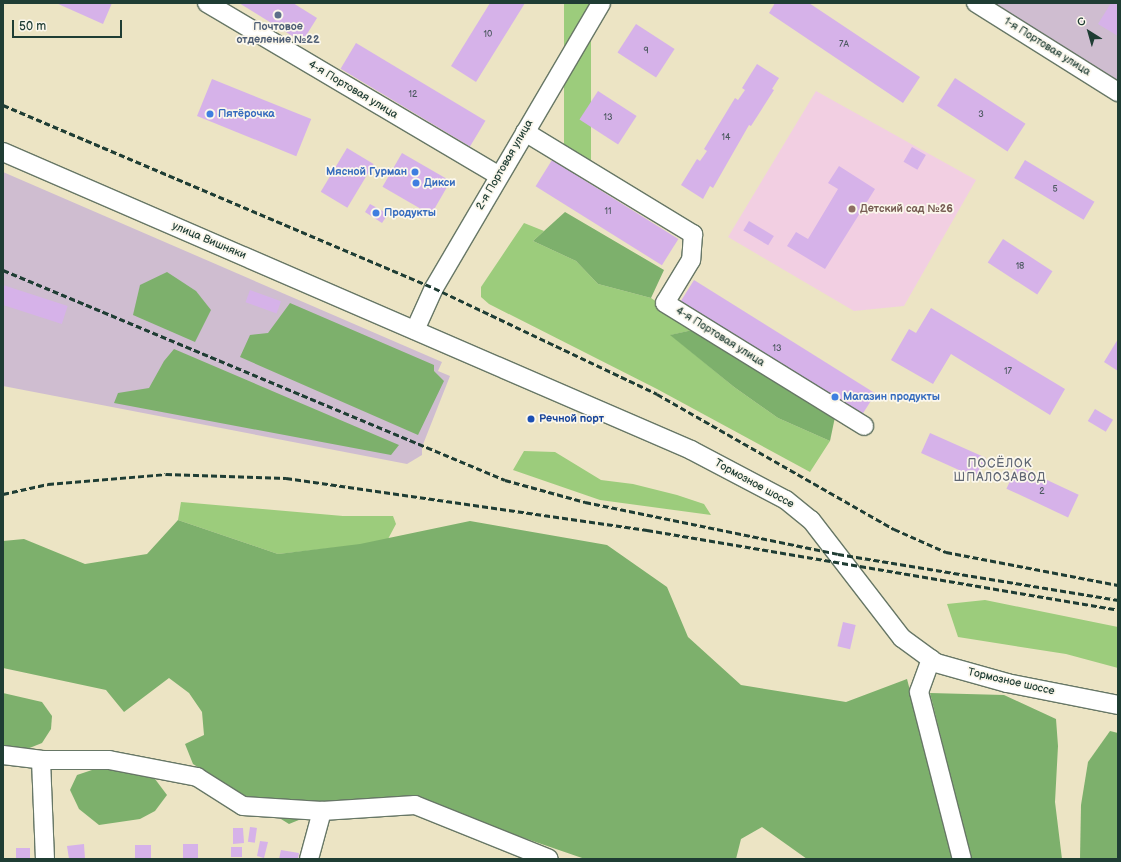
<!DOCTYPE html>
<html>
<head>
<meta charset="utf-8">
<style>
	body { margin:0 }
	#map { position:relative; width:1121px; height:862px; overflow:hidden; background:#ece4c4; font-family:"Balsamiq Sans",sans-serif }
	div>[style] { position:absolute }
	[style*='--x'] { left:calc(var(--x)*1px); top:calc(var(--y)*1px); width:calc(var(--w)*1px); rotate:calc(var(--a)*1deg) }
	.built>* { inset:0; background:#f2cfe2 }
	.industrial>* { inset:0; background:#cfbdd0 }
	.green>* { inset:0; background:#9ccc7c; transform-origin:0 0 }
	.forest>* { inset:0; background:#7db06c }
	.building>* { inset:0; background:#d6b2e9; transform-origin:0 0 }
	.roads { filter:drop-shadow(1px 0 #677766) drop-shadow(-1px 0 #677766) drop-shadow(0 1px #677766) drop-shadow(0 -1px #677766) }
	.minor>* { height:18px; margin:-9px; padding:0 9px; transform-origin:9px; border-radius:9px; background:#fff }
	.rail>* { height:3px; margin-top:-1.5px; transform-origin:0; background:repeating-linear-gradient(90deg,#1f3d34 0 6px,transparent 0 9px) }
	.dots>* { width:11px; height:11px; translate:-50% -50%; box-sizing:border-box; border:2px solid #fbf7ec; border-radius:50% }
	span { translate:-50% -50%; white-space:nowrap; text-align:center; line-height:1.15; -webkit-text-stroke:3.5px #fbf7ec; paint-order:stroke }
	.number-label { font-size:9px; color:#4d5a61 }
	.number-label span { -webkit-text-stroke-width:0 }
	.service-label { font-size:11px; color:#4e5e75; font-weight:700 }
	.street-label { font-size:11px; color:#1f3d34 }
	.shop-label { font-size:11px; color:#366cbe; font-weight:700 }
	.left { translate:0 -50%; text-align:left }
	.right { translate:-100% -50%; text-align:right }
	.education-label { font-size:11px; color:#785e54; font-weight:700 }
	.transit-label { font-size:11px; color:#164399; font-weight:700 }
	.neighbourhood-label { font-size:12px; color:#5f6673; letter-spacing:1px }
	.frame { position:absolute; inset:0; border:4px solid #1f3d34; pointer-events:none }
	.north { position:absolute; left:1069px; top:12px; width:40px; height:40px; -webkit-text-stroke:3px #fbf7ec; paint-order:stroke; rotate:323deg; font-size:11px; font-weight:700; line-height:16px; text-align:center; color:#1f3d34 }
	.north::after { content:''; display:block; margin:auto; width:14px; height:18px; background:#1f3d34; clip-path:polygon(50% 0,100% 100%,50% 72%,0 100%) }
	.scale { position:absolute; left:12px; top:20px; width:110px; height:18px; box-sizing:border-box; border:2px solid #1f3d34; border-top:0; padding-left:5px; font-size:12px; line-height:14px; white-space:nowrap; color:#1f3d34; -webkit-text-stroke:3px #fbf7ec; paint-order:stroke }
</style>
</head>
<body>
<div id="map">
	<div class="built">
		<i style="clip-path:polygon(816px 91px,976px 180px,904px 306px,854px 311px,728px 237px)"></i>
	</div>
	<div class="industrial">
		<i style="clip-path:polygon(980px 3px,1118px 3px,1118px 91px)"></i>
		<i style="clip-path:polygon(3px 172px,442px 362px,438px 371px,450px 376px,422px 447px,422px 455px,407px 464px,3px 386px)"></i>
	</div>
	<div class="green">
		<i style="left:564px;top:3px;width:27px;height:171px"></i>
		<i style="clip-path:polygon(524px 223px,544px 231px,533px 241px,576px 261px,598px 284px,651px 298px,697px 329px,671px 335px,734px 387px,778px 418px,830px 441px,810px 472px,657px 389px,489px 304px,481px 297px,481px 287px)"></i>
		<i style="clip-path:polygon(524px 451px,555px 452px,601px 480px,633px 484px,677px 495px,704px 504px,711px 515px,600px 500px,513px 470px)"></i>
		<i style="clip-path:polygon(181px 502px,343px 516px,393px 516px,396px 524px,388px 539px,360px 545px,278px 554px,178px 520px)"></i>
		<i style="clip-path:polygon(985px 600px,1118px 627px,1118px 668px,1066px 654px,958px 637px,947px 604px)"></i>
	</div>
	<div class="forest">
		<i style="clip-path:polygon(565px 212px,664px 270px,651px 298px,598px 284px,576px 261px,533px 241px)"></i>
		<i style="clip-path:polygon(167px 272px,196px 291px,211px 310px,195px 342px,133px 315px,140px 285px)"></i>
		<i style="clip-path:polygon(290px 303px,434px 365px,434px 371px,444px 381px,418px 435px,240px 357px,250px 335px,268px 333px)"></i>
		<i style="clip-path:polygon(697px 329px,835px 417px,830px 441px,778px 418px,734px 387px,670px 335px)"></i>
		<i style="clip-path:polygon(174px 349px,399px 445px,391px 455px,114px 403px,118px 393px,149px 388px,164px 361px)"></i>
		<i style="clip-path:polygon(178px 520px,278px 554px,360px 544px,470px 521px,607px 545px,667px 587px,688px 637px,741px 685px,846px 702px,907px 679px,954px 859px,807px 859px,762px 827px,741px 839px,736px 859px,585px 859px,414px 800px,338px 804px,289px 824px,193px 764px,185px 744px,204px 735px,202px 712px,189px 693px,169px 678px,124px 712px,106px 690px,3px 668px,3px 541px,24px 539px,85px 564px,147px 554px)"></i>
		<i style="clip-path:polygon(3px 693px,42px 702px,52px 716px,51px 729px,42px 743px,27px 749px,3px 746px)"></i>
		<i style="clip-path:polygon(930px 693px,1004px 695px,1056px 719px,1058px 746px,1055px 802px,1062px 859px,971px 859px)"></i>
		<i style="clip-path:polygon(1110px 731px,1118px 733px,1118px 859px,1080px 859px,1081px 805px,1088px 762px)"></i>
		<i style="clip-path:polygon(98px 768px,134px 769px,155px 779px,167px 795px,155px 811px,140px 819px,99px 825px,79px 809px,70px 790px,77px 775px)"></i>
	</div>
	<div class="building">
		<i style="clip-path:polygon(56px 3px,112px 3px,103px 24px)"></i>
		<i style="clip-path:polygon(239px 3px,293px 3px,317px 18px,302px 42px)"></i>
		<i style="clip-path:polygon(490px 3px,525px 3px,476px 82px,451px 66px)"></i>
		<i style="clip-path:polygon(775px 3px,809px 3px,920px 77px,903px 103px,769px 13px)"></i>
		<i style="clip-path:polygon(1111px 3px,1118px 3px,1118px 36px,1098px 24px)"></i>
		<i style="left:636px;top:24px;width:46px;height:34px;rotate:33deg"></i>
		<i style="left:356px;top:43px;width:151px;height:30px;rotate:31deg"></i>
		<i style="clip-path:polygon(757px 64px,779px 78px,772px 89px,774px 90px,751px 126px,749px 125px,713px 188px,710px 186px,703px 199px,681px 185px,697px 159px,700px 161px,707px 151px,704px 149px,735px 98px,738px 100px,745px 90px,742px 88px)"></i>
		<i style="left:955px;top:78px;width:84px;height:33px;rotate:33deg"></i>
		<i style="left:212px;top:79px;width:107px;height:40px;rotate:22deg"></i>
		<i style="left:598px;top:91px;width:46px;height:34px;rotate:33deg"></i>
		<i style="left:912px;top:147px;width:16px;height:17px;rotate:30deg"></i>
		<i style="left:347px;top:148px;width:31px;height:51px;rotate:31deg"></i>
		<i style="left:402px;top:153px;width:56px;height:39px;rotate:30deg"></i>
		<i style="left:552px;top:160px;width:149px;height:31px;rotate:32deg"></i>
		<i style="left:1025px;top:160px;width:81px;height:21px;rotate:31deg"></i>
		<i style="clip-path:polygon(839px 166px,875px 189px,825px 269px,787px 246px,796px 232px,808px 239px,838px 189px,828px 183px)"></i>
		<i style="clip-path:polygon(370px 204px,388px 214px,382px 223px,365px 212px)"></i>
		<i style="left:749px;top:221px;width:29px;height:11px;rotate:31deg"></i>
		<i style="left:1003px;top:239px;width:59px;height:28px;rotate:33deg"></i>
		<i style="left:694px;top:280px;width:214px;height:30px;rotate:32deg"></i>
		<i style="left:3px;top:285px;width:68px;height:19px;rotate:18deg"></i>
		<i style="left:250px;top:290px;width:33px;height:13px;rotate:20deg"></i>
		<i style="clip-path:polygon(931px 308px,1065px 389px,1050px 415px,951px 354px,933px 384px,891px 360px,909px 329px,916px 333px)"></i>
		<i style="clip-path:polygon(1118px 339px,1118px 371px,1104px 362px)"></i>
		<i style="left:1095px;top:409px;width:21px;height:14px;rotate:31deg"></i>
		<i style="left:930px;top:433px;width:61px;height:22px;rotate:24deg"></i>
		<i style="left:1017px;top:466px;width:68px;height:25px;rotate:25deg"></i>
		<i style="left:843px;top:622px;width:13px;height:25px;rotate:13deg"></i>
		<i style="left:250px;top:827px;width:7px;height:15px;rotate:8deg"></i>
		<i style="clip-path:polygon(233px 828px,243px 828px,244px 843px,233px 844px)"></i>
		<i style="clip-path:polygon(260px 841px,268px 842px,264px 858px,257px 856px)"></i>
		<i style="clip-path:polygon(84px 844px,85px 859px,69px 859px,67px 846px)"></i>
		<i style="left:183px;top:844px;width:15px;height:15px"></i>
		<i style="left:135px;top:845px;width:16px;height:14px"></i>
		<i style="left:231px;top:847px;width:11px;height:10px"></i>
		<i style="left:16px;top:848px;width:14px;height:11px"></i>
		<i style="clip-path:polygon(281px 850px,299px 853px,298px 859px,279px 859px)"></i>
	</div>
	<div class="roads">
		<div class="minor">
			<i style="--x:207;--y:3;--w:339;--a:30.6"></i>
			<i style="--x:976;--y:3;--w:168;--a:32.1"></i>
			<i style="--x:525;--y:132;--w:197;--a:31.3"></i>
			<i style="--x:693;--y:234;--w:26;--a:94"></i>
			<i style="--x:691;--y:260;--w:50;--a:121.2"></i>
			<i style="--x:665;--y:303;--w:234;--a:31.7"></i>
			<i style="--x:3;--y:152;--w:750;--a:23.42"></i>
			<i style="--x:691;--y:450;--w:107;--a:27.8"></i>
			<i style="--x:786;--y:500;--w:32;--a:39"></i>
			<i style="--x:811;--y:520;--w:149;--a:52.4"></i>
			<i style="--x:902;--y:638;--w:42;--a:36.3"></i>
			<i style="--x:936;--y:663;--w:74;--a:15.7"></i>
			<i style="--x:1007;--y:683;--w:113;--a:11.2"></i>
			<i style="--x:415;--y:330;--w:46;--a:-65.7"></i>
			<i style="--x:434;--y:288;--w:330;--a:-59.6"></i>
			<i style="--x:931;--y:659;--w:35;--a:110"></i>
			<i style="--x:919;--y:692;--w:172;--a:75.6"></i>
			<i style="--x:3;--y:755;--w:38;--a:7"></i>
			<i style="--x:41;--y:760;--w:68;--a:0"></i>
			<i style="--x:109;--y:760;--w:90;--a:10.9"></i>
			<i style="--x:197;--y:777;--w:54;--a:32.2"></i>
			<i style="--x:243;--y:806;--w:79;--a:3.6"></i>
			<i style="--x:322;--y:811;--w:93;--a:-3.7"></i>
			<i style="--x:415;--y:805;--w:144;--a:21.9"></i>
			<i style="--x:41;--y:760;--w:99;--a:87.7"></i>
			<i style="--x:309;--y:859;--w:50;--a:-74.8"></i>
		</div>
	</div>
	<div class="rail">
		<i style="--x:3;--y:105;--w:468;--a:23"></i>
		<i style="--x:434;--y:288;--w:247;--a:25.4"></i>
		<i style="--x:657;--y:394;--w:273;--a:29.7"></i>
		<i style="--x:894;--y:529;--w:57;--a:23.9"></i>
		<i style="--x:946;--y:552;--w:175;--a:10.9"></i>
		<i style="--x:3;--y:270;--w:544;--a:22.7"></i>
		<i style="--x:505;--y:480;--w:83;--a:15.4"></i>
		<i style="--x:585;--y:502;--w:258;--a:11.6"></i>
		<i style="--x:838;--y:554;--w:284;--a:9.3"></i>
		<i style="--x:3;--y:494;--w:46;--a:-12.5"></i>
		<i style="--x:48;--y:484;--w:118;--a:-4.8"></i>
		<i style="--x:166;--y:474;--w:120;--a:1.9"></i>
		<i style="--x:286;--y:478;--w:365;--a:8.2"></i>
		<i style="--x:647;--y:530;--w:478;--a:9.6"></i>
	</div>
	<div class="dots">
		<i style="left:278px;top:15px;background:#5c6f8a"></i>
		<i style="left:210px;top:114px;background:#3f7fe0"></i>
		<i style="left:415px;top:172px;background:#3f7fe0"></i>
		<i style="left:416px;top:183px;background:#3f7fe0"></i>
		<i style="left:852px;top:209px;background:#8d6e63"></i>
		<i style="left:376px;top:213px;background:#3f7fe0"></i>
		<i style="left:835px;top:397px;background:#3f7fe0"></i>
		<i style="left:531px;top:419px;background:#1a4fb4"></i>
	</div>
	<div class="number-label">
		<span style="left:488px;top:35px">10</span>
		<span style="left:844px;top:45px">7А</span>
		<span style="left:646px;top:51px">9</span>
		<span style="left:413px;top:95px">12</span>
		<span style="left:981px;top:115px">3</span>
		<span style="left:608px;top:118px">13</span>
		<span style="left:726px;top:138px">14</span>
		<span style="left:1055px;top:190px">5</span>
		<span style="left:608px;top:212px">11</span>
		<span style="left:1020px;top:267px">18</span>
		<span style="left:777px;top:349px">13</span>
		<span style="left:1008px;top:372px">17</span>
		<span style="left:1042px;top:492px">2</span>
	</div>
	<div class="service-label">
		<span style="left:278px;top:34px">Почтовое<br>отделение №22</span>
	</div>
	<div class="street-label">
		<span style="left:1047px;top:47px;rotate:32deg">1-я Портовая улица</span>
		<span style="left:353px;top:90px;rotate:31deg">4-я Портовая улица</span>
		<span style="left:505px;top:165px;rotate:-60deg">2-я Портовая улица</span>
		<span style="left:209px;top:241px;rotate:23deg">улица Вишняки</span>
		<span style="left:720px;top:337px;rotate:32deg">4-я Портовая улица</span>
		<span style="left:754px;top:484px;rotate:29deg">Тормозное шоссе</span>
		<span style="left:1011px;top:682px;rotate:13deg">Тормозное шоссе</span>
	</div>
	<div class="shop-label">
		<span class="left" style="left:218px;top:114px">Пятёрочка</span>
		<span class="right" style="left:407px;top:172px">Мясной Гурман</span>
		<span class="left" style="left:424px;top:183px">Дикси</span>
		<span class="left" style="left:384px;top:213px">Продукты</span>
		<span class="left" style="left:843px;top:397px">Магазин продукты</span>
	</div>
	<div class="education-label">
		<span class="left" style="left:860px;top:209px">Детский сад №26</span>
	</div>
	<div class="transit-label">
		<span class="left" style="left:539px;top:419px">Речной порт</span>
	</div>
	<div class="neighbourhood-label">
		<span style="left:1000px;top:471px">ПОСЁЛОК<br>ШПАЛОЗАВОД</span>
	</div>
	<div class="frame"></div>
	<div class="north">С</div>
	<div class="scale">50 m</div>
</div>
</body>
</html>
